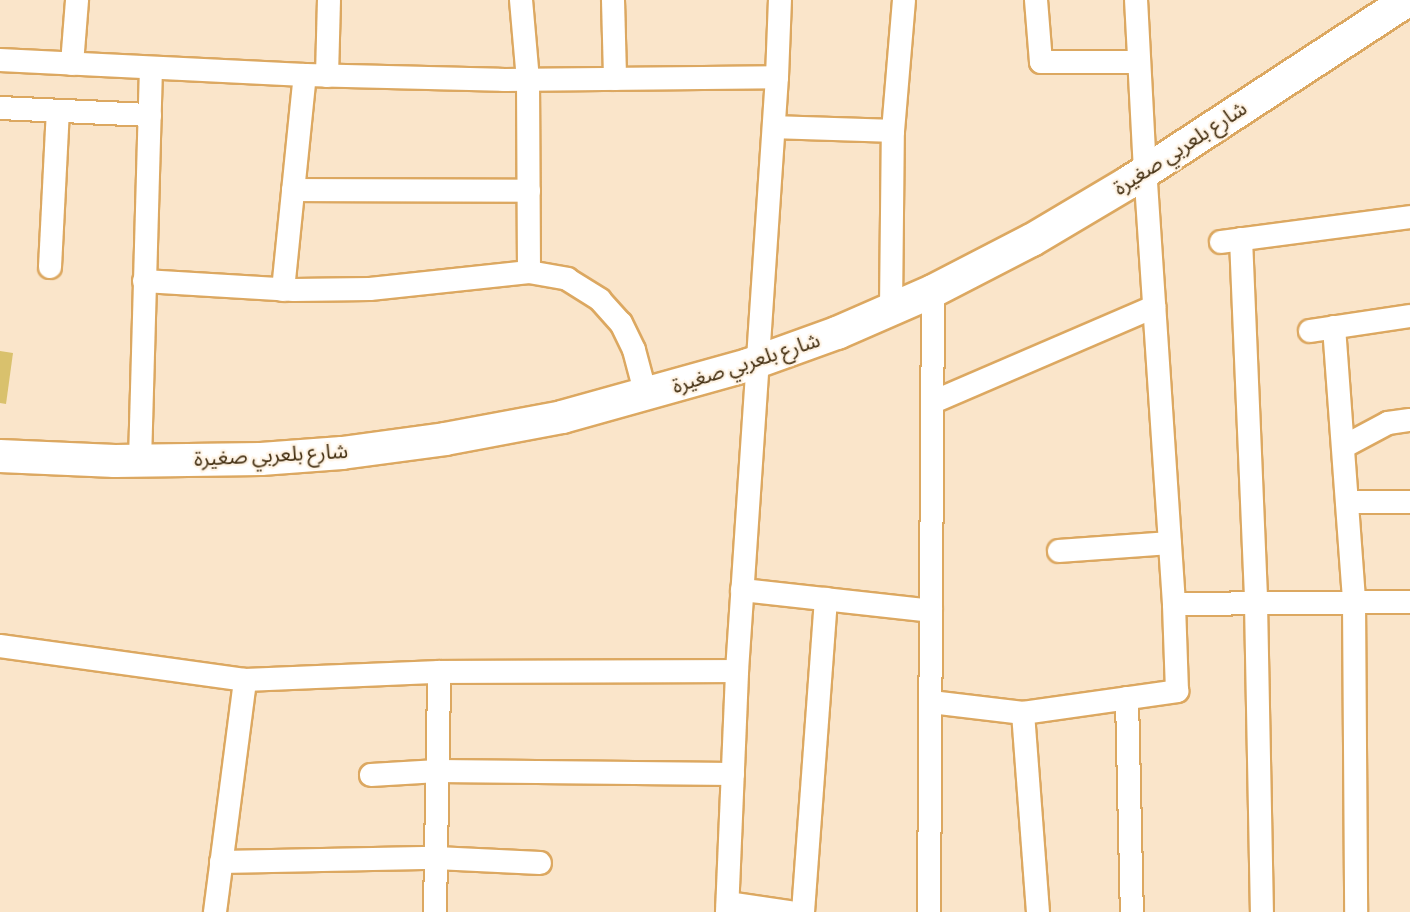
<!DOCTYPE html>
<html>
<head>
<meta charset="utf-8">
<style>
	body { margin:0 }
	#map { position:relative; width:1410px; height:912px; overflow:hidden; background:#fae5ca; font-family:"Crimson Pro","Noto Sans Arabic",serif }
	div>[style] { position:absolute }
	[style*='--x'] { left:calc(var(--x)*1px); top:calc(var(--y)*1px); width:calc(var(--w)*1px); rotate:calc(var(--a)*1deg) }
	.building>* { inset:0; background:#d9c16d }
	.roads { filter:drop-shadow(2px 0 #dca861) drop-shadow(-2px 0 #dca861) drop-shadow(0 2px #dca861) drop-shadow(0 -2px #dca861) }
	.minor>* { height:22px; margin:-11px; padding:0 11px; transform-origin:11px; border-radius:11px; background:#fff }
	.secondary>* { height:32px; margin:-16px; padding:0 16px; transform-origin:16px; border-radius:16px; background:#fff }
	span { translate:-50% -50%; white-space:nowrap; text-align:center; line-height:1.15; -webkit-text-stroke:4.5px #fff4e6; paint-order:stroke }
	.street-label { font-size:21px; color:#432e10 }
</style>
</head>
<body>
<div id="map">
	<div class="building">
		<i style="clip-path:polygon(0 351px,13px 353px,6px 404px,0 403px)"></i>
	</div>
	<div class="roads">
		<div class="minor">
			<i style="--x:521;--y:0;--w:80;--a:85"></i>
			<i style="--x:528;--y:80;--w:192;--a:89.7"></i>
			<i style="--x:613;--y:0;--w:79;--a:88.5"></i>
			<i style="--x:1036;--y:0;--w:62;--a:85.4"></i>
			<i style="--x:1041;--y:62;--w:98;--a:0"></i>
			<i style="--x:0;--y:60;--w:305;--a:2.8"></i>
			<i style="--x:305;--y:75;--w:200;--a:1.4"></i>
			<i style="--x:505;--y:80;--w:272;--a:-0.6"></i>
			<i style="--x:72;--y:64;--w:64;--a:-85.5"></i>
			<i style="--x:327;--y:76;--w:76;--a:-88.5"></i>
			<i style="--x:0;--y:108;--w:150;--a:2.7"></i>
			<i style="--x:774;--y:127;--w:119;--a:1.9"></i>
			<i style="--x:293;--y:190;--w:236;--a:0.2"></i>
			<i style="--x:1241;--y:239;--w:364;--a:87.6"></i>
			<i style="--x:1256;--y:603;--w:309;--a:88.9"></i>
			<i style="--x:1221;--y:242;--w:191;--a:-7.5"></i>
			<i style="--x:50;--y:267;--w:156;--a:-87.1"></i>
			<i style="--x:144;--y:281;--w:150;--a:3.4"></i>
			<i style="--x:294;--y:290;--w:76;--a:-0.8"></i>
			<i style="--x:370;--y:289;--w:160;--a:-6.1"></i>
			<i style="--x:529;--y:272;--w:39;--a:10"></i>
			<i style="--x:567;--y:279;--w:39;--a:32"></i>
			<i style="--x:600;--y:300;--w:31;--a:48"></i>
			<i style="--x:621;--y:323;--w:30;--a:64"></i>
			<i style="--x:634;--y:350;--w:47;--a:75.1"></i>
			<i style="--x:283;--y:290;--w:216;--a:-84.2"></i>
			<i style="--x:891;--y:309;--w:178;--a:-89.4"></i>
			<i style="--x:893;--y:131;--w:131;--a:-85.2"></i>
			<i style="--x:1334;--y:327;--w:276;--a:85.8"></i>
			<i style="--x:1354;--y:602;--w:310;--a:89.6"></i>
			<i style="--x:1310;--y:331;--w:101;--a:-8.5"></i>
			<i style="--x:933;--y:402;--w:241;--a:-23.3"></i>
			<i style="--x:1343;--y:447;--w:51;--a:-28.1"></i>
			<i style="--x:1388;--y:423;--w:22;--a:-8"></i>
			<i style="--x:140;--y:461;--w:393;--a:-88.4"></i>
			<i style="--x:1347;--y:502;--w:63;--a:0"></i>
			<i style="--x:1059;--y:551;--w:111;--a:-4.1"></i>
			<i style="--x:742;--y:590;--w:190;--a:6.3"></i>
			<i style="--x:1174;--y:604;--w:236;--a:-0.5"></i>
			<i style="--x:0;--y:646;--w:247;--a:7.9"></i>
			<i style="--x:245;--y:680;--w:194;--a:-2.4"></i>
			<i style="--x:439;--y:672;--w:298;--a:-0.2"></i>
			<i style="--x:1127;--y:698;--w:214;--a:88.7"></i>
			<i style="--x:931;--y:702;--w:93;--a:6.8"></i>
			<i style="--x:1023;--y:713;--w:156;--a:-8.1"></i>
			<i style="--x:1177;--y:691;--w:87;--a:-92"></i>
			<i style="--x:1174;--y:604;--w:434;--a:-93.8"></i>
			<i style="--x:1145;--y:171;--w:171;--a:-93"></i>
			<i style="--x:1023;--y:713;--w:200;--a:85.7"></i>
			<i style="--x:371;--y:775;--w:67;--a:-3.4"></i>
			<i style="--x:438;--y:771;--w:295;--a:0.6"></i>
			<i style="--x:221;--y:862;--w:215;--a:-1.1"></i>
			<i style="--x:436;--y:858;--w:104;--a:2.8"></i>
			<i style="--x:728;--y:903;--w:62;--a:8.4"></i>
			<i style="--x:215;--y:912;--w:234;--a:-82.6"></i>
			<i style="--x:435;--y:912;--w:240;--a:-89"></i>
			<i style="--x:727;--y:912;--w:241;--a:-87.6"></i>
			<i style="--x:737;--y:671;--w:595;--a:-86.15"></i>
			<i style="--x:777;--y:77;--w:77;--a:-87.8"></i>
			<i style="--x:803;--y:912;--w:314;--a:-85.8"></i>
			<i style="--x:929;--y:912;--w:621;--a:-89.63"></i>
		</div>
		<div class="secondary">
			<i style="--x:0;--y:456;--w:115;--a:2.5"></i>
			<i style="--x:115;--y:461;--w:146;--a:-0.8"></i>
			<i style="--x:261;--y:459;--w:81;--a:-4.2"></i>
			<i style="--x:342;--y:453;--w:104;--a:-7.7"></i>
			<i style="--x:445;--y:439;--w:119;--a:-10.6"></i>
			<i style="--x:562;--y:417;--w:193;--a:-15.6"></i>
			<i style="--x:748;--y:365;--w:95;--a:-19.8"></i>
			<i style="--x:837;--y:333;--w:105;--a:-23.6"></i>
			<i style="--x:933;--y:291;--w:111;--a:-27.3"></i>
			<i style="--x:1032;--y:240;--w:112;--a:-30.7"></i>
			<i style="--x:1128;--y:183;--w:334;--a:-33.2"></i>
		</div>
	</div>
	<div class="street-label">
		<span style="left:1180px;top:148px;rotate:-33deg">شارع بلعربي صغيرة</span>
		<span style="left:746px;top:363px;rotate:-18deg">شارع بلعربي صغيرة</span>
		<span style="left:271px;top:455px;rotate:-3deg">شارع بلعربي صغيرة</span>
	</div>
</div>
</body>
</html>
